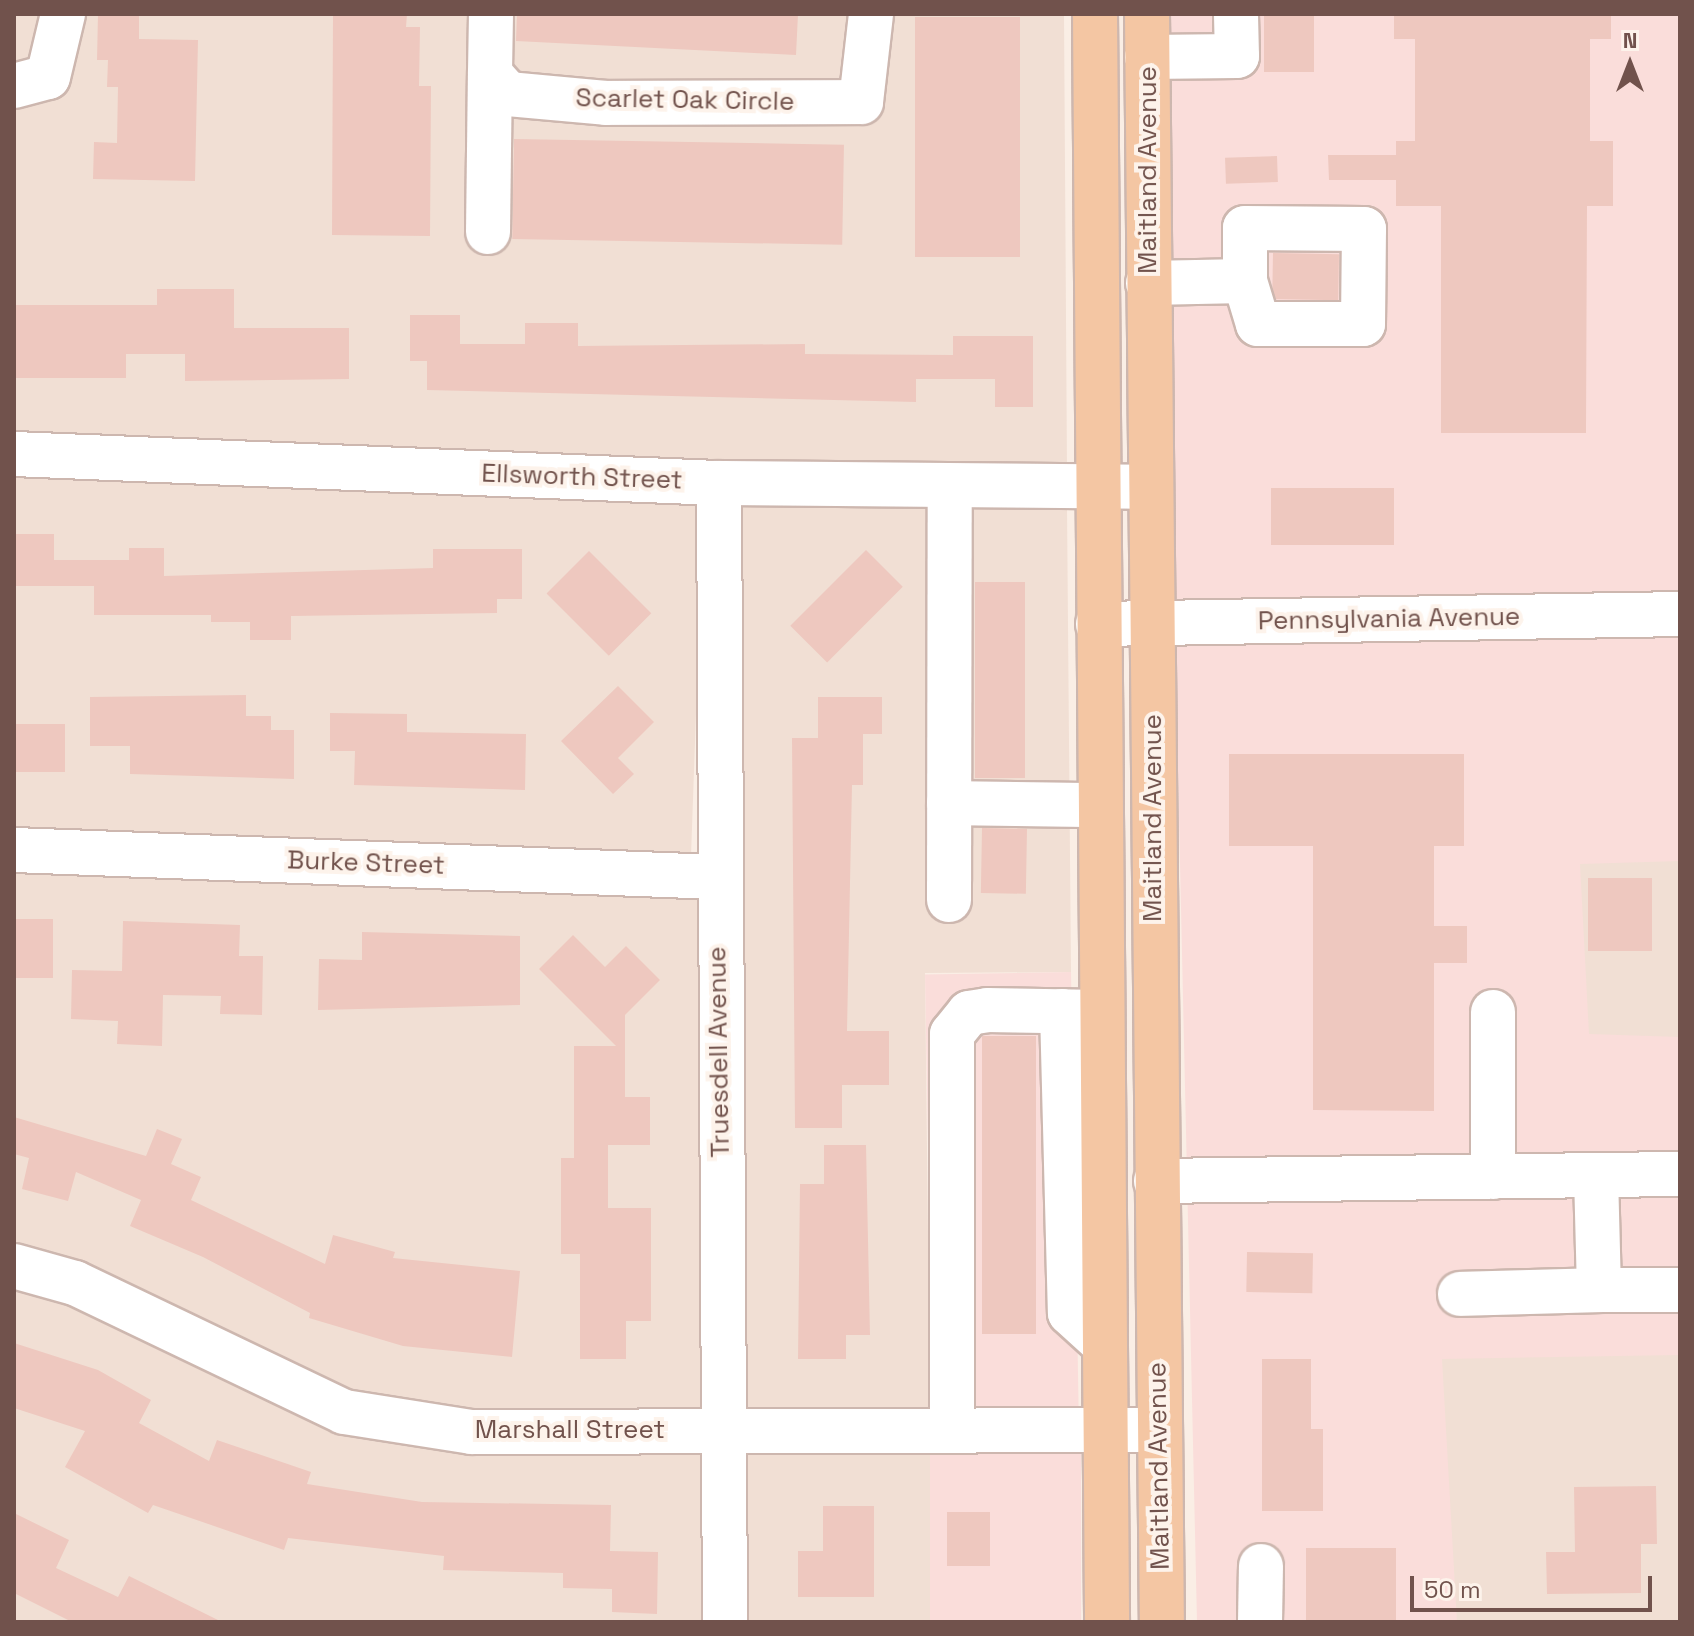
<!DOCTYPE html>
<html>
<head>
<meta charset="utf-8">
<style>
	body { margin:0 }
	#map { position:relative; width:1694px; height:1636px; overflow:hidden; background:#faeee5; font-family:"Space Grotesk",sans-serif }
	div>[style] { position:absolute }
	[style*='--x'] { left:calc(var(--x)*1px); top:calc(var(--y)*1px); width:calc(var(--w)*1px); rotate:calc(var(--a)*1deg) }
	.residential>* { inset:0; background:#f1dfd4; transform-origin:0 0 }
	.commercial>* { inset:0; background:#faddda; transform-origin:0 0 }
	.building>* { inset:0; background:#eec8bf; transform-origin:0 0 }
	.roads { filter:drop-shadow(2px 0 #cdb7af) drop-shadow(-2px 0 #cdb7af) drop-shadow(0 2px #cdb7af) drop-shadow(0 -2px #cdb7af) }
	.minor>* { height:44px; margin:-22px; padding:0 22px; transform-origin:22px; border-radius:22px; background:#fff }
	.major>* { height:44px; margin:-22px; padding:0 22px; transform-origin:22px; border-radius:22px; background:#f4c6a3 }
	span { translate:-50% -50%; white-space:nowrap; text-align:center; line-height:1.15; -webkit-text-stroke:8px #fdf3eb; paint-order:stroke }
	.street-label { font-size:26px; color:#71524c }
	.frame { position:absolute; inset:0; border:16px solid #71524c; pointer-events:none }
	.north { position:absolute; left:1590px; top:24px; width:80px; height:80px; -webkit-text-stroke:6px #fdf3eb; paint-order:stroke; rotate:0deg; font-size:22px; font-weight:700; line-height:32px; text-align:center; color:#71524c }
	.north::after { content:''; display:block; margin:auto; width:28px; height:36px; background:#71524c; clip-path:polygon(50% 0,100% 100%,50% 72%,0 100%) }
	.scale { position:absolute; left:1410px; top:1576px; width:242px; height:36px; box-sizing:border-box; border:4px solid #71524c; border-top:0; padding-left:10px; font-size:24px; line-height:28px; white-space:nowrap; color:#71524c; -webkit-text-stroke:6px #fdf3eb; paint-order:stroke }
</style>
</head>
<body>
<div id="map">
	<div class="residential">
		<i style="clip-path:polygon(14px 14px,47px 14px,35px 62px,14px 67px)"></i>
		<i style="clip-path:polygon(79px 14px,475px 14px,471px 250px,504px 251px,506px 112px,861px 121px,888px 14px,1064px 14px,1067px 469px,719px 464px,14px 435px,14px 105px)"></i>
		<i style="clip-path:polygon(508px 14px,854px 14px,846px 83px,607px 84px,516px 76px,507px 66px)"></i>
		<i style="left:14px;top:472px;width:690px;height:359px;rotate:2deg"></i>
		<i style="clip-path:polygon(736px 501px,1067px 507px,1071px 972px,925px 973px,930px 1410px,739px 1410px)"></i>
		<i style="left:1680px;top:861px;width:176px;height:100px;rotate:90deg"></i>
		<i style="clip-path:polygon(14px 868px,701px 895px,706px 1410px,472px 1413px,349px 1394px,14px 1247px)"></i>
		<i style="clip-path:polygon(14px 1286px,69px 1301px,342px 1430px,706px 1447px,708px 1622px,14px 1622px)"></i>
		<i style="left:1680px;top:1355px;width:267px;height:238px;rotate:90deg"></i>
		<i style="left:739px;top:1447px;width:191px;height:175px"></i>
	</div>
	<div class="commercial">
		<i style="left:1168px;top:14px;width:512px;height:590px"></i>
		<i style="clip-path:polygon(1680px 633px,1680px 861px,1580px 864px,1589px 1034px,1680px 1037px,1680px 1355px,1442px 1359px,1457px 1622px,1197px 1622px,1175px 641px)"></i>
		<i style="left:1071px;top:972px;width:439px;height:146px;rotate:89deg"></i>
		<i style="left:930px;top:1448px;width:151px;height:174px"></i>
	</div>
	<div class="building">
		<i style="clip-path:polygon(98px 14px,139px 14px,139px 39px,198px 40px,195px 181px,93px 179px,94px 142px,117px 143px,118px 87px,107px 87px,108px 60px,97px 60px)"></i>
		<i style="clip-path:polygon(333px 14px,407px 14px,406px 27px,420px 27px,419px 86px,431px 86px,430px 236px,332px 235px)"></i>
		<i style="clip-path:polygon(517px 14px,798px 14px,796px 55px,516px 41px)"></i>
		<i style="left:1264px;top:14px;width:50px;height:58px"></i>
		<i style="clip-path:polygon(1394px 14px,1611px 14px,1611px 39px,1590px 39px,1590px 141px,1613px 141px,1613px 206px,1587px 206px,1586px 433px,1441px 433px,1441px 206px,1396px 206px,1396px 180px,1329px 180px,1328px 155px,1396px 155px,1396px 141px,1415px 141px,1415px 39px,1394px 39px)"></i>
		<i style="left:915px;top:17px;width:105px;height:240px"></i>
		<i style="left:514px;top:139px;width:330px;height:100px;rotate:1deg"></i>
		<i style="left:1277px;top:156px;width:26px;height:52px;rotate:88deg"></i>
		<i style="left:1273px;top:253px;width:66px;height:46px;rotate:1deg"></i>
		<i style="clip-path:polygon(157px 289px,234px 289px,234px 328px,349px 328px,349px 379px,185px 381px,185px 354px,126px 354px,126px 378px,14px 378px,14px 305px,157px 305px)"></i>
		<i style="clip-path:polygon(410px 315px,460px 315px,460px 344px,525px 344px,525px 323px,578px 323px,578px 346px,805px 344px,805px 354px,953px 355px,953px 336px,1033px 336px,1033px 407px,995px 407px,995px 379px,916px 379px,916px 402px,427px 390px,427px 361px,410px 361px)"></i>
		<i style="left:1271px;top:488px;width:123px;height:57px"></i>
		<i style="clip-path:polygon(14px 534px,54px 534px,54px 560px,129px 560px,129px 548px,164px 548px,164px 576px,433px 568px,433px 549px,522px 549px,522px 599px,497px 599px,497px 613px,291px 616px,291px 640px,250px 640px,250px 622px,211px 622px,211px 615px,94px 615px,94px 586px,14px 586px)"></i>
		<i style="left:866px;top:550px;width:52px;height:107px;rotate:45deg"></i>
		<i style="left:589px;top:551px;width:88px;height:60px;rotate:45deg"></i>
		<i style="left:975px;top:582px;width:50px;height:196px"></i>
		<i style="clip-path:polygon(618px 686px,654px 722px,618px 758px,634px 774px,613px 794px,561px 741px)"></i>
		<i style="clip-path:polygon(246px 695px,246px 716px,271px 716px,271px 730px,294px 730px,294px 779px,130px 774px,130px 746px,90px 746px,90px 697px)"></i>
		<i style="clip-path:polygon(818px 697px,882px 697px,882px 734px,863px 734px,863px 785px,852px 785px,847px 1031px,889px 1031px,889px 1085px,842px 1085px,842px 1128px,795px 1128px,792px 738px,818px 738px)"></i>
		<i style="clip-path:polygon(330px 713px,407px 714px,407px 732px,526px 734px,525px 790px,354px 785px,355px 751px,330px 751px)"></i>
		<i style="left:14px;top:724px;width:51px;height:48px"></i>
		<i style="clip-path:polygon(1229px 754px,1464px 754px,1464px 846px,1434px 846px,1434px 926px,1467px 926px,1467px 963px,1434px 963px,1434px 1111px,1313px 1110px,1313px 846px,1229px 846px)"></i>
		<i style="left:982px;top:828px;width:45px;height:65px;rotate:1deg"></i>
		<i style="left:1588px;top:878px;width:64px;height:73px"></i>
		<i style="left:14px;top:919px;width:39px;height:59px"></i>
		<i style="clip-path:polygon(123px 921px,240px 925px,239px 956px,263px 956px,262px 1015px,220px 1014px,221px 996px,163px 995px,162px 1046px,117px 1044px,118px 1021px,71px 1019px,72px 970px,122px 971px)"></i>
		<i style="clip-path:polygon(362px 932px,520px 936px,520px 1005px,318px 1010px,319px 959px,362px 960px)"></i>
		<i style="clip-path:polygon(573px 935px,605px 967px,626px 946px,660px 980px,625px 1015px,625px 1097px,650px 1097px,650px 1145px,608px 1145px,608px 1208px,651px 1208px,651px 1321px,626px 1321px,626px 1359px,580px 1359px,580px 1254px,561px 1254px,561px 1158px,574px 1158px,574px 1046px,616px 1046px,539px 969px)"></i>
		<i style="left:982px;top:1036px;width:54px;height:298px"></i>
		<i style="clip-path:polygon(14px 1117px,146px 1156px,157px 1129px,182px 1139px,171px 1164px,201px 1177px,191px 1200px,325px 1264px,333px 1235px,395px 1252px,393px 1258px,520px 1271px,512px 1357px,403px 1346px,309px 1318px,310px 1313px,203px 1257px,130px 1226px,141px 1200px,76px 1172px,68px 1201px,22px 1189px,29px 1158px,14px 1154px)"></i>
		<i style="clip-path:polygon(824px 1145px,866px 1145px,870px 1335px,846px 1335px,846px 1359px,798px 1359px,800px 1184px,824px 1184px)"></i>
		<i style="left:1247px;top:1252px;width:66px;height:40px;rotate:1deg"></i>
		<i style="clip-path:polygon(14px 1343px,98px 1370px,151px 1400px,139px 1423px,209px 1461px,217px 1440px,311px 1472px,307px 1484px,422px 1502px,611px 1505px,610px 1551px,658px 1552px,657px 1614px,612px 1612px,612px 1589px,563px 1588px,563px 1573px,443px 1570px,444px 1556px,288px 1538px,284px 1550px,153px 1505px,148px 1513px,65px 1467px,85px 1431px,14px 1408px)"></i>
		<i style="clip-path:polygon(1262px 1359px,1311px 1359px,1311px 1429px,1323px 1429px,1323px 1511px,1262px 1511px)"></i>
		<i style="clip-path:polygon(1656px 1486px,1657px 1544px,1641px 1544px,1641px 1593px,1547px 1594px,1546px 1552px,1575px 1552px,1574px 1487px)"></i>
		<i style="clip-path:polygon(823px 1506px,874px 1506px,874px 1597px,798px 1597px,798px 1551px,823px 1551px)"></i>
		<i style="left:947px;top:1512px;width:43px;height:54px"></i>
		<i style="clip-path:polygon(14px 1513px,69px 1540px,56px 1568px,118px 1597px,129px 1576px,222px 1622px,72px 1622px,14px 1593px)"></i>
		<i style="left:1306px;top:1548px;width:90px;height:74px"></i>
	</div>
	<div class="roads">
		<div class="minor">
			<i style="--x:491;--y:14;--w:60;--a:91"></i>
			<i style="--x:490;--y:74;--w:27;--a:48"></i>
			<i style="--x:508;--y:94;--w:98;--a:5.2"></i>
			<i style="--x:606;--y:103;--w:255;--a:-0.2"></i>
			<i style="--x:861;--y:102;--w:89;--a:-83.5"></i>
			<i style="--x:1147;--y:57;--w:90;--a:-0.6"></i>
			<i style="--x:1237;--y:56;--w:42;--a:-91.4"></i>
			<i style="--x:14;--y:86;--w:35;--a:-15"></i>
			<i style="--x:48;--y:77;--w:65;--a:-76.6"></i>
			<i style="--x:488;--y:232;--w:158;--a:-89.3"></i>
			<i style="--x:1148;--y:283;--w:97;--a:-1.2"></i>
			<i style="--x:1245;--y:281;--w:45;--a:73.2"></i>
			<i style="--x:1258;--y:324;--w:105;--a:0"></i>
			<i style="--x:1363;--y:324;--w:95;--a:-89.4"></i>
			<i style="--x:1364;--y:229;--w:119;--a:-179.5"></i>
			<i style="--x:1245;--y:228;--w:53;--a:90"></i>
			<i style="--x:14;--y:454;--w:706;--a:2.36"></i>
			<i style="--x:719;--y:483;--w:432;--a:0.5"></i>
			<i style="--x:719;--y:483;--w:1139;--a:89.7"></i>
			<i style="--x:1098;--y:624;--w:582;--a:-0.98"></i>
			<i style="--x:949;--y:803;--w:151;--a:0.8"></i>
			<i style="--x:14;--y:850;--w:704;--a:2.2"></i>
			<i style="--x:949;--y:900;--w:414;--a:-89.9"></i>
			<i style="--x:1062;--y:1011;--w:302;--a:88.5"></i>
			<i style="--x:1070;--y:1313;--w:45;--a:42.3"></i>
			<i style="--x:1493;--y:1012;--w:165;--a:90"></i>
			<i style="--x:1596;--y:1175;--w:115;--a:88.5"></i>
			<i style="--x:1599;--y:1290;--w:78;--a:0"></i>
			<i style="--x:1156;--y:1181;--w:524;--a:-0.77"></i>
			<i style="--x:14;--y:1266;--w:63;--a:15.6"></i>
			<i style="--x:75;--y:1283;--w:298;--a:25.6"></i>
			<i style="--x:344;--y:1412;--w:129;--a:8.9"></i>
			<i style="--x:471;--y:1432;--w:687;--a:-0.17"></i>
			<i style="--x:1460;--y:1294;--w:139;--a:-1.6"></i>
			<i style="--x:952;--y:1429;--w:395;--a:-90"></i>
			<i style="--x:952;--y:1034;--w:27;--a:-51"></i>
			<i style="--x:969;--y:1013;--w:18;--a:-9"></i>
			<i style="--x:987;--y:1010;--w:114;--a:1"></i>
			<i style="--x:1260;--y:1622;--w:56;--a:-89"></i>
		</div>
		<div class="major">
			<i style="--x:1095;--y:14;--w:1608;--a:89.57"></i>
			<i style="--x:1147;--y:14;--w:1608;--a:89.47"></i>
		</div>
	</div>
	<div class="street-label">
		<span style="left:685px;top:100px;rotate:1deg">Scarlet Oak Circle</span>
		<span style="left:1148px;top:170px;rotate:-90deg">Maitland Avenue</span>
		<span style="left:582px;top:477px;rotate:2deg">Ellsworth Street</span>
		<span style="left:1389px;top:619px;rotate:-1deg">Pennsylvania Avenue</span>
		<span style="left:1153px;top:818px;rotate:-90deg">Maitland Avenue</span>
		<span style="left:366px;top:863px;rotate:2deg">Burke Street</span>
		<span style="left:719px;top:1052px;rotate:-91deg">Truesdell Avenue</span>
		<span style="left:570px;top:1430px">Marshall Street</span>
		<span style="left:1159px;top:1466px;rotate:-91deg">Maitland Avenue</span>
	</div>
	<div class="frame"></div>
	<div class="north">N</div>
	<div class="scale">50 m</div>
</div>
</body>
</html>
